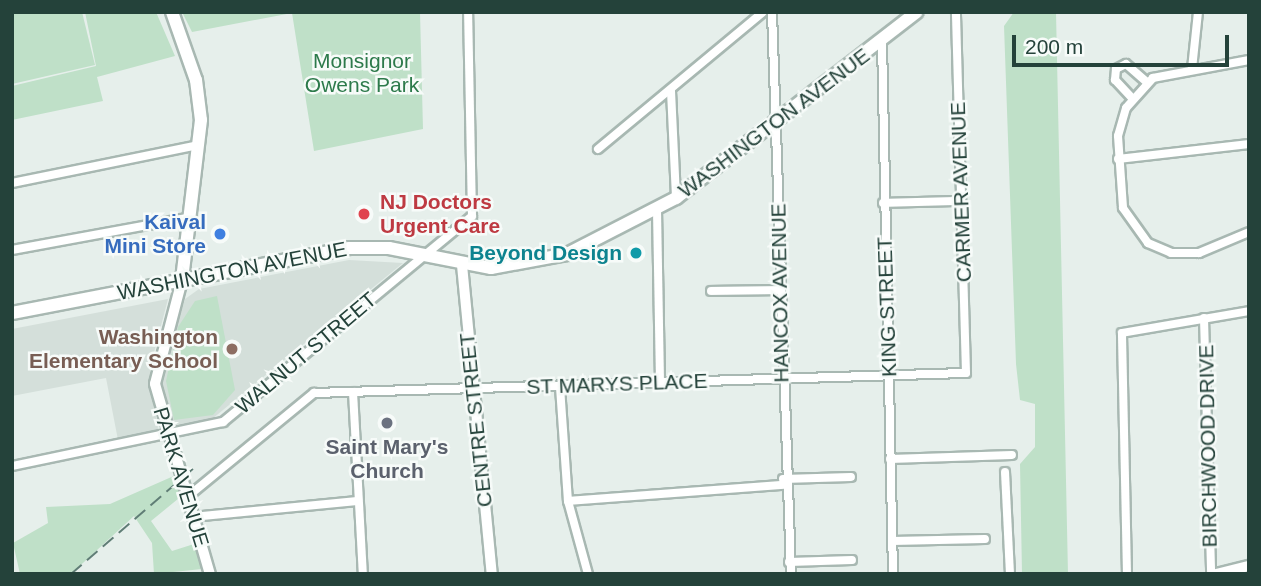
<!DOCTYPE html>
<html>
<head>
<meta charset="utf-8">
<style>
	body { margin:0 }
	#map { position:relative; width:1261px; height:586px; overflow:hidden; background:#e6efeb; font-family:Arial,sans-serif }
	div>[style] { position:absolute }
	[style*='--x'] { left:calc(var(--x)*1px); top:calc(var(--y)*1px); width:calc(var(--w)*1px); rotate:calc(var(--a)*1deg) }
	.built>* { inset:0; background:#d4dfda }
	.green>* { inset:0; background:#bfe0c8 }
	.roads { filter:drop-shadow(2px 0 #a8b8b2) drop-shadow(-2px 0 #a8b8b2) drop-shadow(0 2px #a8b8b2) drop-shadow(0 -2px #a8b8b2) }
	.minor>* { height:8px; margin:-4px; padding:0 4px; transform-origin:4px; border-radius:4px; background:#fff }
	.tertiary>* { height:10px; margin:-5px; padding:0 5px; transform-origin:5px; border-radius:5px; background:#fff }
	.secondary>* { height:12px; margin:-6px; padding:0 6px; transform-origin:6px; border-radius:6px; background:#fff }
	.rail>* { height:2px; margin-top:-1px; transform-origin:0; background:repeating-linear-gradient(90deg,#5f7d75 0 14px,transparent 0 21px) }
	.dots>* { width:19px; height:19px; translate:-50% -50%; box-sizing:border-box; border:4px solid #f7fbf9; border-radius:50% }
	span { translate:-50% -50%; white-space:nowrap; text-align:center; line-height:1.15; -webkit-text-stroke:5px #f7fbf9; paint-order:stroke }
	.park-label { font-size:21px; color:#2d7a4b }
	.street-label { font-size:21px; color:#24423a }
	.health-label { font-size:21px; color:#be3a42; font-weight:700 }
	.left { translate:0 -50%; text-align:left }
	.shop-label { font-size:21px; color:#366cbe; font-weight:700 }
	.right { translate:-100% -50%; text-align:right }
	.culture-label { font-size:21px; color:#0d838f; font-weight:700 }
	.education-label { font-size:21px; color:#785e54; font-weight:700 }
	.worship-label { font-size:21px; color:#5b616d; font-weight:700 }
	.frame { position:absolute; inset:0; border:14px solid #24423a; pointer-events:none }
	.scale { position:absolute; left:1012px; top:35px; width:217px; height:32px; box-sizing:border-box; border:4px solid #24423a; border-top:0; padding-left:9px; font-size:21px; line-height:24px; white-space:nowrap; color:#24423a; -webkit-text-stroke:5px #f7fbf9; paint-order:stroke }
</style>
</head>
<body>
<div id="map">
	<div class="built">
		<i style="clip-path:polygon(349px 260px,403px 263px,212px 419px,169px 426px,160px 378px,185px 299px,199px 289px)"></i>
		<i style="clip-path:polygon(168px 299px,150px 368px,158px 429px,118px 440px,106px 378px,12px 396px,12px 329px)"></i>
	</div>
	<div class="green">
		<i style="clip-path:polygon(12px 12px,82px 12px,95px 65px,12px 84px)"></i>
		<i style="clip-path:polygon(85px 12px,156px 12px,175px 56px,97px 77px,103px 101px,12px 120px,12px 86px,96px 66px)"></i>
		<i style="clip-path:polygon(182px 12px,420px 12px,423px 129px,314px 151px,292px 13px,192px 32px)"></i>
		<i style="clip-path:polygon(1014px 12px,1056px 12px,1068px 574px,1022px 574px,1020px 464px,1035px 447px,1035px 404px,1020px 400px,1016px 364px,1004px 26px)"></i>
		<i style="clip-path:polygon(217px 296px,235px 390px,213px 415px,174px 420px,166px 381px,178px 327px,195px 301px)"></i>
		<i style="clip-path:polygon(176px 475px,184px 494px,151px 521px,172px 551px,194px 544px,202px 569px,154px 574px,152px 543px,134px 516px,71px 574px,20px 574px,13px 543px,48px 523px,46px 507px,110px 504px)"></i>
	</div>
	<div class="roads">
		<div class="minor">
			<i style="--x:772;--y:12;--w:562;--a:88.06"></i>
			<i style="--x:882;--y:40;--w:534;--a:88.82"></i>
			<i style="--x:1249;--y:60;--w:98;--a:169.4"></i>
			<i style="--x:1153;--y:78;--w:40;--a:132"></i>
			<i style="--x:1126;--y:108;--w:29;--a:106"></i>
			<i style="--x:1118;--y:136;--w:72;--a:86"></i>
			<i style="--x:1123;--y:208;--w:43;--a:54.5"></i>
			<i style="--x:1148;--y:243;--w:25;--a:23"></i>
			<i style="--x:1171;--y:253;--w:28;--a:0"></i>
			<i style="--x:1199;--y:253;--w:54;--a:-22.8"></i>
			<i style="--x:1192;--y:69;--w:57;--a:-84"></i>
			<i style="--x:671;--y:91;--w:107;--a:87.3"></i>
			<i style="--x:1132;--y:98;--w:25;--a:-133"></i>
			<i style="--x:1115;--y:80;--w:11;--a:-85"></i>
			<i style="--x:1116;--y:69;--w:11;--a:-27"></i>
			<i style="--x:1126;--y:64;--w:28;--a:41"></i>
			<i style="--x:598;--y:149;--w:214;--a:-39.7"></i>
			<i style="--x:1118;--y:159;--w:132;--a:-6.5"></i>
			<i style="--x:12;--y:183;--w:191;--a:-11.5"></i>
			<i style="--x:883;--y:203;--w:78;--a:-1.5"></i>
			<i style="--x:657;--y:210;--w:173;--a:89"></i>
			<i style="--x:12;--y:250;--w:182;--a:-10.4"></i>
			<i style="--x:711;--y:291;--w:69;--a:-0.8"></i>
			<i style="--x:1204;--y:318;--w:256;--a:88.4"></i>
			<i style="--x:560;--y:387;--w:114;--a:86"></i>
			<i style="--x:568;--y:501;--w:76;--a:74.7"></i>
			<i style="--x:353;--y:392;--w:182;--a:86.9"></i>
			<i style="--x:890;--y:459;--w:122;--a:-1.9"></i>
			<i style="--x:12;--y:466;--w:216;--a:-11.8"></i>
			<i style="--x:223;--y:422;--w:323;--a:-39.6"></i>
			<i style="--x:472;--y:216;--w:204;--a:-91.1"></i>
			<i style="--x:1005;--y:472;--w:102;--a:87.2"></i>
			<i style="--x:783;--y:479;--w:68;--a:-1.7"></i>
			<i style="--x:186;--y:498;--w:166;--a:-39.4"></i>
			<i style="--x:314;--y:393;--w:652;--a:-1.76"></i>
			<i style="--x:966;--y:373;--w:361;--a:-91.6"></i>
			<i style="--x:568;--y:501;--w:216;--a:-4.3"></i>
			<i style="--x:192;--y:517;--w:166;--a:-5.5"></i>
			<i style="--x:892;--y:541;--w:93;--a:-1.2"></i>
			<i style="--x:789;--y:562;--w:63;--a:-1.8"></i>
			<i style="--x:1127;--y:574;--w:241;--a:-91.2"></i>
			<i style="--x:1122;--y:333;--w:129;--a:-9.8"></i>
		</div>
		<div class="tertiary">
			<i style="--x:462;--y:265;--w:310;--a:84.5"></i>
			<i style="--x:182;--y:280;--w:107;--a:104.6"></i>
			<i style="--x:155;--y:384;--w:198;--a:73.9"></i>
			<i style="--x:1216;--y:574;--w:34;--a:-14"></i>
		</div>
		<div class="secondary">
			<i style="--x:172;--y:12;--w:72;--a:70.6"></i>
			<i style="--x:196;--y:80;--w:40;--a:82.9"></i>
			<i style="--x:201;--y:120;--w:161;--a:96.8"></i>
			<i style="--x:12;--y:313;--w:343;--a:-10.9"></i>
			<i style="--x:349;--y:248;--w:40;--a:0"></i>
			<i style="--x:389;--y:248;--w:104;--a:11.1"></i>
			<i style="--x:491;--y:268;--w:77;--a:-10.4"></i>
			<i style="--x:567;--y:254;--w:123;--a:-27.2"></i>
			<i style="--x:676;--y:198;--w:304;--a:-37.7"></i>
		</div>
	</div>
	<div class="rail">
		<i style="--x:71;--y:574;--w:162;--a:-40.8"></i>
	</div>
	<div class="dots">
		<i style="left:364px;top:214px;background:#e0444e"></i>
		<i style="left:220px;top:234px;background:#3f7fe0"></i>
		<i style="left:636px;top:253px;background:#0f9aa8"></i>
		<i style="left:232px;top:349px;background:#8d6e63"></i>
		<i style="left:387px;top:423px;background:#6b7280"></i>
	</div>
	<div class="park-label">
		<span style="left:362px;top:73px">Monsignor<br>Owens Park</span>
	</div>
	<div class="street-label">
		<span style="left:774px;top:123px;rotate:-37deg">WASHINGTON AVENUE</span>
		<span style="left:961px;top:192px;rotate:-92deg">CARMER AVENUE</span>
		<span style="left:232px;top:271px;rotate:-11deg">WASHINGTON AVENUE</span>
		<span style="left:780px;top:293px;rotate:-91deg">HANCOX AVENUE</span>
		<span style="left:887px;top:307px;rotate:-92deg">KING STREET</span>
		<span style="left:306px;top:353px;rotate:-40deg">WALNUT STREET</span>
		<span style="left:617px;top:384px;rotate:-2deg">ST MARYS PLACE</span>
		<span style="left:476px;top:420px;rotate:-96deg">CENTRE STREET</span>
		<span style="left:1208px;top:446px;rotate:-91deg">BIRCHWOOD DRIVE</span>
		<span style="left:181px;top:477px;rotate:73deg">PARK AVENUE</span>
	</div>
	<div class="health-label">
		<span class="left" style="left:380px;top:214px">NJ Doctors<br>Urgent Care</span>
	</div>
	<div class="shop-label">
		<span class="right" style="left:206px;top:234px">Kaival<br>Mini Store</span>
	</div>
	<div class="culture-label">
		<span class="right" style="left:622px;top:253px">Beyond Design</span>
	</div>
	<div class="education-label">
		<span class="right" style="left:218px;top:349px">Washington<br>Elementary School</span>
	</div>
	<div class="worship-label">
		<span style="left:387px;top:459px">Saint Mary's<br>Church</span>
	</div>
	<div class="frame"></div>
	<div class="scale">200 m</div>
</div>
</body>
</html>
